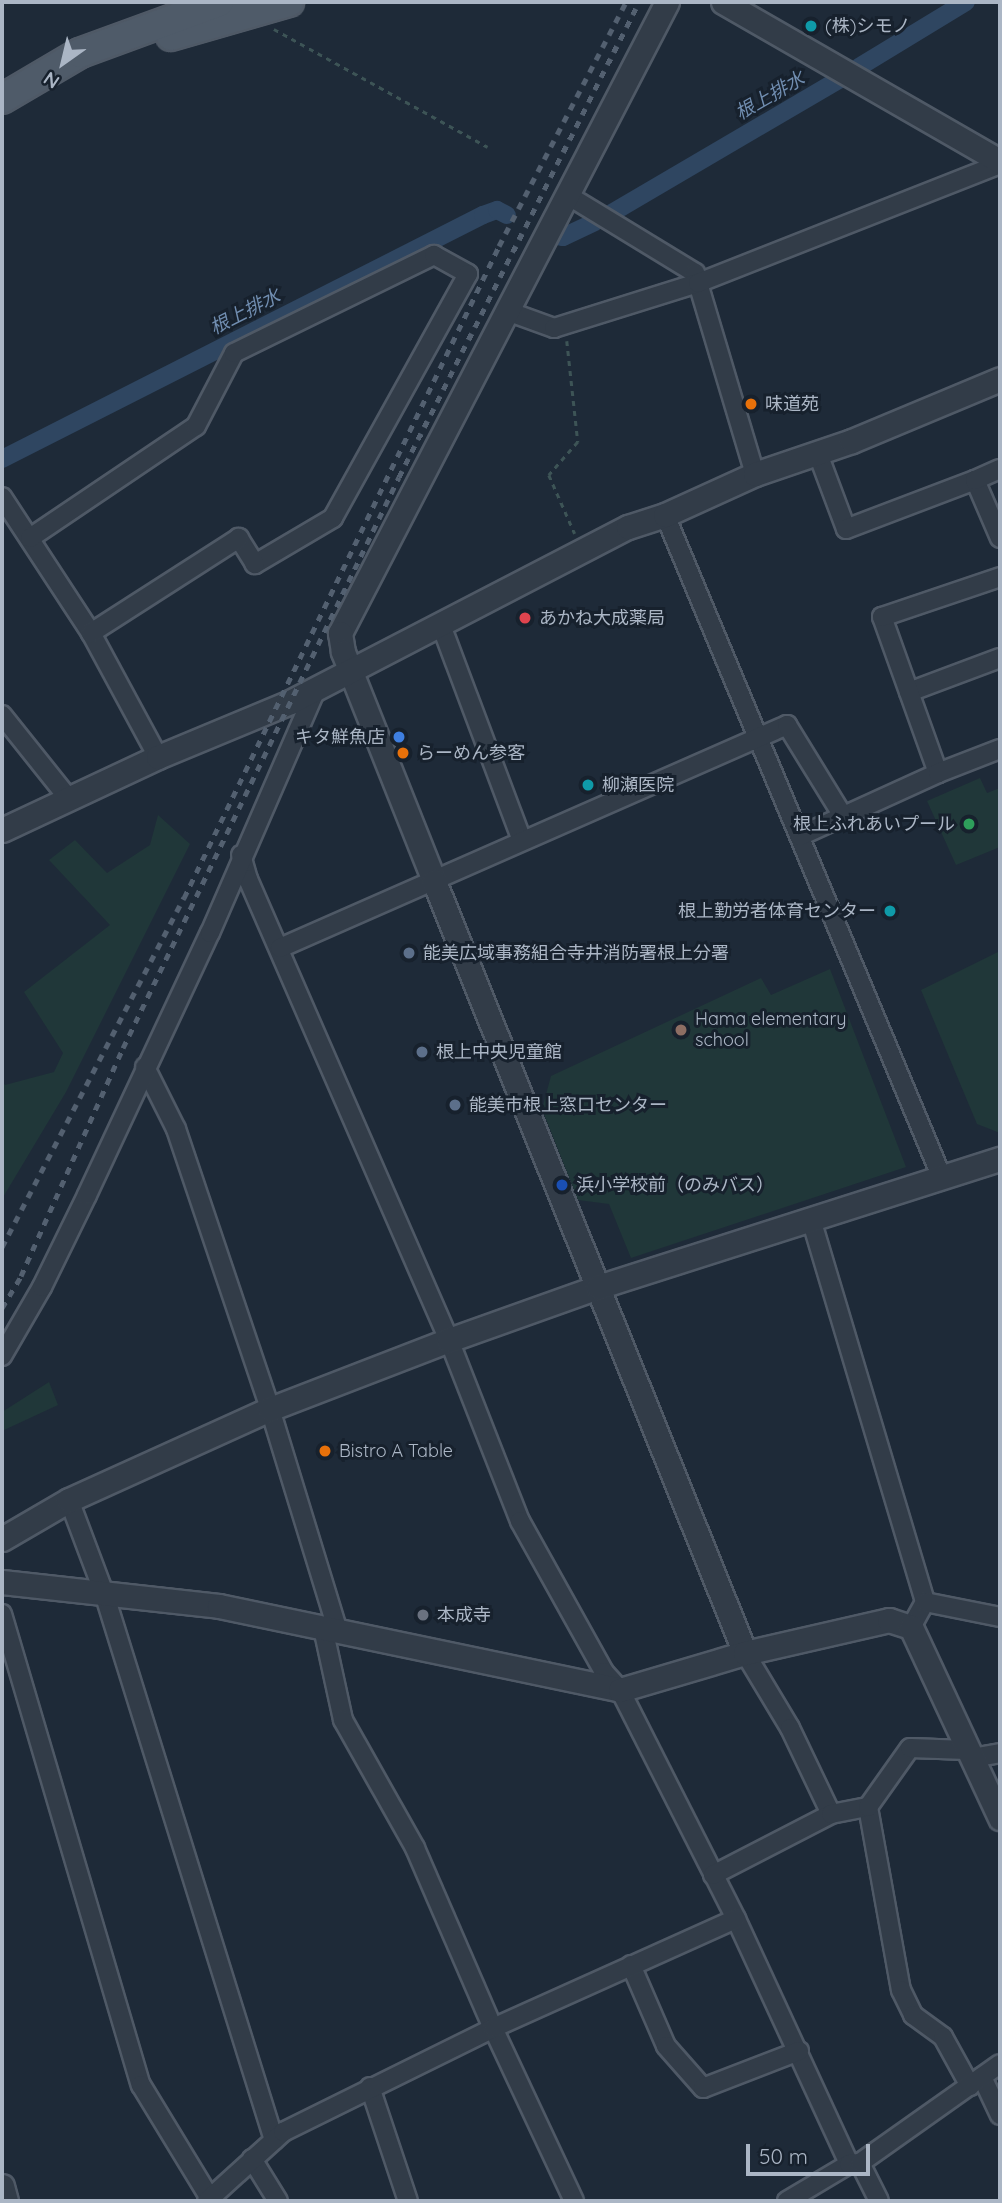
<!DOCTYPE html>
<html>
<head>
<meta charset="utf-8">
<style>
	body { margin:0 }
	#map { position:relative; width:1002px; height:2203px; overflow:hidden; background:#1e2a38; font-family:Quicksand,"Noto Sans JP",sans-serif }
	div>[style] { position:absolute }
	[style*='--x'] { left:calc(var(--x)*1px); top:calc(var(--y)*1px); width:calc(var(--w)*1px); rotate:calc(var(--a)*1deg) }
	.green>* { inset:0; background:#203739 }
	.canal>* { height:18px; margin:-9px; padding:0 9px; transform-origin:9px; border-radius:9px; background:#2f4661 }
	.path>* { height:2.5px; margin-top:-1.25px; transform-origin:0; background:repeating-linear-gradient(90deg,#3d5456 0 5px,transparent 0 10px) }
	.roads { filter:drop-shadow(2px 0 #4f5966) drop-shadow(-2px 0 #4f5966) drop-shadow(0 2px #4f5966) drop-shadow(0 -2px #4f5966) }
	.minor>* { height:18px; margin:-9px; padding:0 9px; transform-origin:9px; border-radius:9px; background:#323c48 }
	.tertiary>* { height:23px; margin:-11.5px; padding:0 11.5px; transform-origin:11.5px; border-radius:11.5px; background:#323c48 }
	.primary>* { height:28px; margin:-14px; padding:0 14px; transform-origin:14px; border-radius:14px; background:#4f5b69 }
	.rail>* { height:5px; margin-top:-2.5px; transform-origin:0; background:repeating-linear-gradient(90deg,#536070 0 7px,transparent 0 14px) }
	.dots>* { width:19px; height:19px; translate:-50% -50%; box-sizing:border-box; border:4px solid #17212d; border-radius:50% }
	span { translate:-50% -50%; white-space:nowrap; text-align:center; line-height:1.15; -webkit-text-stroke:6px #17212d; paint-order:stroke }
	.poi-label { font-size:18px; color:#abb6c5 }
	.left { translate:0 -50%; text-align:left }
	.right { translate:-100% -50%; text-align:right }
	.water-label { font-size:19px; color:#718eb1; font-style:italic }
	.frame { position:absolute; inset:0; border:4px solid #abb6c5; pointer-events:none }
	.north { position:absolute; left:28px; top:28px; width:70px; height:70px; -webkit-text-stroke:5px #17212d; paint-order:stroke; rotate:214deg; font-size:19px; font-weight:700; line-height:28px; text-align:center; color:#abb6c5 }
	.north::after { content:''; display:block; margin:auto; width:24px; height:32px; background:#abb6c5; clip-path:polygon(50% 0,100% 100%,50% 72%,0 100%) }
	.scale { position:absolute; left:746px; top:2144px; width:124px; height:32px; box-sizing:border-box; border:4px solid #abb6c5; border-top:0; padding-left:9px; font-size:21px; line-height:24px; white-space:nowrap; color:#abb6c5; -webkit-text-stroke:5px #17212d; paint-order:stroke }
</style>
</head>
<body>
<div id="map">
	<div class="green">
		<i style="clip-path:polygon(980px 778px,987px 793px,1000px 788px,1000px 847px,956px 865px,927px 801px)"></i>
		<i style="clip-path:polygon(158px 815px,190px 844px,66px 1092px,2px 1199px,2px 1081px,5px 1085px,54px 1072px,63px 1053px,24px 992px,110px 925px,49px 860px,75px 840px,107px 873px,150px 845px)"></i>
		<i style="clip-path:polygon(1000px 951px,1000px 1133px,977px 1124px,921px 990px)"></i>
		<i style="clip-path:polygon(830px 969px,906px 1167px,631px 1258px,609px 1204px,578px 1200px,542px 1109px,551px 1076px,761px 978px,771px 995px)"></i>
		<i style="clip-path:polygon(49px 1382px,58px 1405px,2px 1431px,2px 1412px)"></i>
	</div>
	<div class="canal">
		<i style="--x:859;--y:67;--w:125;--a:-31.3"></i>
		<i style="--x:610;--y:214;--w:269;--a:-30.4"></i>
		<i style="--x:557;--y:236;--w:6;--a:9"></i>
		<i style="--x:563;--y:237;--w:35;--a:-25"></i>
		<i style="--x:2;--y:459;--w:539;--a:-26.9"></i>
		<i style="--x:483;--y:215;--w:15;--a:-20"></i>
		<i style="--x:497;--y:210;--w:11;--a:27"></i>
	</div>
	<div class="path">
		<i style="--x:274;--y:29;--w:244;--a:28.9"></i>
		<i style="--x:567;--y:341;--w:102;--a:83.8"></i>
		<i style="--x:578;--y:442;--w:44;--a:131.3"></i>
		<i style="--x:549;--y:475;--w:64;--a:66.2"></i>
	</div>
	<div class="roads">
		<div class="minor">
			<i style="--x:569;--y:196;--w:148;--a:31.4"></i>
			<i style="--x:695;--y:273;--w:210;--a:73.4"></i>
			<i style="--x:507;--y:311;--w:50;--a:19.9"></i>
			<i style="--x:554;--y:328;--w:151;--a:-17.4"></i>
			<i style="--x:698;--y:283;--w:325;--a:-21.5"></i>
			<i style="--x:818;--y:454;--w:80;--a:69.5"></i>
			<i style="--x:846;--y:529;--w:138;--a:-20.8"></i>
			<i style="--x:975;--y:480;--w:63;--a:66.7"></i>
			<i style="--x:975;--y:480;--w:27;--a:-24"></i>
			<i style="--x:2;--y:497;--w:163;--a:56.8"></i>
			<i style="--x:91;--y:633;--w:141;--a:61.6"></i>
			<i style="--x:665;--y:515;--w:719;--a:67.32"></i>
			<i style="--x:30;--y:538;--w:200;--a:-34"></i>
			<i style="--x:196;--y:426;--w:82;--a:-62.5"></i>
			<i style="--x:234;--y:353;--w:223;--a:-26.1"></i>
			<i style="--x:434;--y:255;--w:39;--a:29"></i>
			<i style="--x:468;--y:274;--w:279;--a:119"></i>
			<i style="--x:333;--y:518;--w:91;--a:149.5"></i>
			<i style="--x:255;--y:564;--w:31;--a:-122"></i>
			<i style="--x:239;--y:538;--w:176;--a:147.3"></i>
			<i style="--x:441;--y:625;--w:230;--a:69.4"></i>
			<i style="--x:909;--y:692;--w:97;--a:-20.5"></i>
			<i style="--x:2;--y:715;--w:107;--a:51.4"></i>
			<i style="--x:938;--y:773;--w:166;--a:-109.7"></i>
			<i style="--x:882;--y:617;--w:125;--a:-18.7"></i>
			<i style="--x:800;--y:836;--w:152;--a:-24.5"></i>
			<i style="--x:938;--y:773;--w:66;--a:-21.2"></i>
			<i style="--x:241;--y:855;--w:25;--a:74"></i>
			<i style="--x:248;--y:879;--w:503;--a:66.44"></i>
			<i style="--x:449;--y:1340;--w:194;--a:68.6"></i>
			<i style="--x:520;--y:1521;--w:173;--a:60.9"></i>
			<i style="--x:604;--y:1672;--w:24;--a:48"></i>
			<i style="--x:620;--y:1690;--w:257;--a:63.1"></i>
			<i style="--x:736;--y:1919;--w:270;--a:65.2"></i>
			<i style="--x:280;--y:948;--w:554;--a:-23.74"></i>
			<i style="--x:787;--y:725;--w:107;--a:58.4"></i>
			<i style="--x:145;--y:1067;--w:69;--a:63.4"></i>
			<i style="--x:176;--y:1129;--w:295;--a:71.4"></i>
			<i style="--x:270;--y:1409;--w:233;--a:73"></i>
			<i style="--x:811;--y:1219;--w:400;--a:73.4"></i>
			<i style="--x:925;--y:1602;--w:29;--a:119"></i>
			<i style="--x:2;--y:1356;--w:80;--a:-59.9"></i>
			<i style="--x:42;--y:1287;--w:102;--a:-63.9"></i>
			<i style="--x:87;--y:1195;--w:289;--a:-64.9"></i>
			<i style="--x:210;--y:933;--w:266;--a:-66.5"></i>
			<i style="--x:69;--y:1500;--w:99;--a:69.4"></i>
			<i style="--x:104;--y:1593;--w:573;--a:72.74"></i>
			<i style="--x:925;--y:1602;--w:76;--a:11.3"></i>
			<i style="--x:2;--y:1614;--w:491;--a:73.6"></i>
			<i style="--x:141;--y:2085;--w:131;--a:58.7"></i>
			<i style="--x:323;--y:1628;--w:94;--a:77.7"></i>
			<i style="--x:343;--y:1720;--w:147;--a:60.6"></i>
			<i style="--x:415;--y:1848;--w:196;--a:66.6"></i>
			<i style="--x:493;--y:2028;--w:191;--a:64.9"></i>
			<i style="--x:745;--y:1653;--w:87;--a:59"></i>
			<i style="--x:790;--y:1728;--w:95;--a:64.5"></i>
			<i style="--x:972;--y:1758;--w:28;--a:-10"></i>
			<i style="--x:868;--y:1807;--w:186;--a:79.8"></i>
			<i style="--x:901;--y:1990;--w:28;--a:64"></i>
			<i style="--x:913;--y:2015;--w:37;--a:36"></i>
			<i style="--x:943;--y:2037;--w:56;--a:61.1"></i>
			<i style="--x:713;--y:1875;--w:133;--a:-27.3"></i>
			<i style="--x:831;--y:1814;--w:38;--a:-11"></i>
			<i style="--x:868;--y:1807;--w:72;--a:-54.6"></i>
			<i style="--x:910;--y:1748;--w:57;--a:2"></i>
			<i style="--x:631;--y:1965;--w:88;--a:66.6"></i>
			<i style="--x:666;--y:2046;--w:56;--a:48.6"></i>
			<i style="--x:703;--y:2088;--w:103;--a:-21.1"></i>
			<i style="--x:982;--y:2077;--w:42;--a:64.7"></i>
			<i style="--x:370;--y:2087;--w:120;--a:71.6"></i>
			<i style="--x:252;--y:2159;--w:49;--a:58.2"></i>
			<i style="--x:860;--y:2163;--w:42;--a:63.4"></i>
			<i style="--x:207;--y:2201;--w:103;--a:-42.2"></i>
			<i style="--x:283;--y:2132;--w:234;--a:-26.3"></i>
			<i style="--x:493;--y:2028;--w:266;--a:-24.2"></i>
			<i style="--x:787;--y:2201;--w:72;--a:-30.8"></i>
			<i style="--x:849;--y:2164;--w:11;--a:-5"></i>
			<i style="--x:860;--y:2163;--w:171;--a:-35.3"></i>
		</div>
		<div class="tertiary">
			<i style="--x:667;--y:2;--w:711;--a:117.39"></i>
			<i style="--x:340;--y:633;--w:19;--a:81"></i>
			<i style="--x:343;--y:652;--w:246;--a:68.3"></i>
			<i style="--x:434;--y:881;--w:832;--a:68.06"></i>
			<i style="--x:723;--y:2;--w:319;--a:29.9"></i>
			<i style="--x:2;--y:830;--w:172;--a:-25.1"></i>
			<i style="--x:158;--y:757;--w:143;--a:-22.6"></i>
			<i style="--x:290;--y:702;--w:381;--a:-27.4"></i>
			<i style="--x:628;--y:527;--w:39;--a:-18"></i>
			<i style="--x:665;--y:515;--w:99;--a:-24.5"></i>
			<i style="--x:755;--y:474;--w:102;--a:-18.8"></i>
			<i style="--x:852;--y:441;--w:160;--a:-22.7"></i>
			<i style="--x:2;--y:1539;--w:78;--a:-30.2"></i>
			<i style="--x:69;--y:1500;--w:221;--a:-24.4"></i>
			<i style="--x:270;--y:1409;--w:192;--a:-21.1"></i>
			<i style="--x:449;--y:1340;--w:158;--a:-19.6"></i>
			<i style="--x:598;--y:1287;--w:422;--a:-17.7"></i>
			<i style="--x:2;--y:1582;--w:218;--a:6.3"></i>
			<i style="--x:219;--y:1606;--w:410;--a:11.8"></i>
			<i style="--x:620;--y:1690;--w:130;--a:-16.5"></i>
			<i style="--x:745;--y:1653;--w:148;--a:-12.9"></i>
			<i style="--x:889;--y:1620;--w:23;--a:18"></i>
			<i style="--x:911;--y:1627;--w:211;--a:65"></i>
			<i style="--x:2;--y:2186;--w:16;--a:75"></i>
		</div>
		<div class="primary">
			<i style="--x:171;--y:36;--w:123;--a:-16.1"></i>
			<i style="--x:2;--y:99;--w:91;--a:-30.5"></i>
			<i style="--x:80;--y:53;--w:148;--a:-20.1"></i>
		</div>
	</div>
	<div class="rail">
		<i style="--x:2;--y:1247;--w:394;--a:-62.5"></i>
		<i style="--x:184;--y:898;--w:724;--a:-64.21"></i>
		<i style="--x:499;--y:246;--w:275;--a:-62.5"></i>
		<i style="--x:2;--y:1308;--w:37;--a:-59"></i>
		<i style="--x:21;--y:1276;--w:250;--a:-65.9"></i>
		<i style="--x:123;--y:1048;--w:634;--a:-64.2"></i>
		<i style="--x:399;--y:477;--w:532;--a:-63.19"></i>
	</div>
	<div class="dots">
		<i style="left:811px;top:26px;background:#0f9aa8"></i>
		<i style="left:751px;top:404px;background:#e8710a"></i>
		<i style="left:525px;top:618px;background:#e0444e"></i>
		<i style="left:399px;top:737px;background:#3f7fe0"></i>
		<i style="left:403px;top:753px;background:#e8710a"></i>
		<i style="left:588px;top:785px;background:#0f9aa8"></i>
		<i style="left:969px;top:824px;background:#2e9e5b"></i>
		<i style="left:890px;top:911px;background:#0f9aa8"></i>
		<i style="left:409px;top:953px;background:#5c6f8a"></i>
		<i style="left:681px;top:1030px;background:#8d6e63"></i>
		<i style="left:422px;top:1052px;background:#5c6f8a"></i>
		<i style="left:455px;top:1105px;background:#5c6f8a"></i>
		<i style="left:562px;top:1185px;background:#1a4fb4"></i>
		<i style="left:325px;top:1451px;background:#e8710a"></i>
		<i style="left:423px;top:1615px;background:#6b7280"></i>
	</div>
	<div class="poi-label">
		<span class="left" style="left:825px;top:26px">(株)シモノ</span>
		<span class="left" style="left:765px;top:404px">味道苑</span>
		<span class="left" style="left:539px;top:618px">あかね大成薬局</span>
		<span class="right" style="left:385px;top:737px">キタ鮮魚店</span>
		<span class="left" style="left:417px;top:753px">らーめん参客</span>
		<span class="left" style="left:602px;top:785px">柳瀬医院</span>
		<span class="right" style="left:955px;top:824px">根上ふれあいプール</span>
		<span class="right" style="left:876px;top:911px">根上勤労者体育センター</span>
		<span class="left" style="left:423px;top:953px">能美広域事務組合寺井消防署根上分署</span>
		<span class="left" style="left:695px;top:1030px">Hama elementary<br>school</span>
		<span class="left" style="left:436px;top:1052px">根上中央児童館</span>
		<span class="left" style="left:469px;top:1105px">能美市根上窓口センター</span>
		<span class="left" style="left:576px;top:1185px">浜小学校前（のみバス）</span>
		<span class="left" style="left:339px;top:1451px">Bistro A Table</span>
		<span class="left" style="left:437px;top:1615px">本成寺</span>
	</div>
	<div class="water-label">
		<span style="left:770px;top:96px;rotate:-30deg">根上排水</span>
		<span style="left:245px;top:312px;rotate:-27deg">根上排水</span>
	</div>
	<div class="frame"></div>
	<div class="north">N</div>
	<div class="scale">50 m</div>
</div>
</body>
</html>
